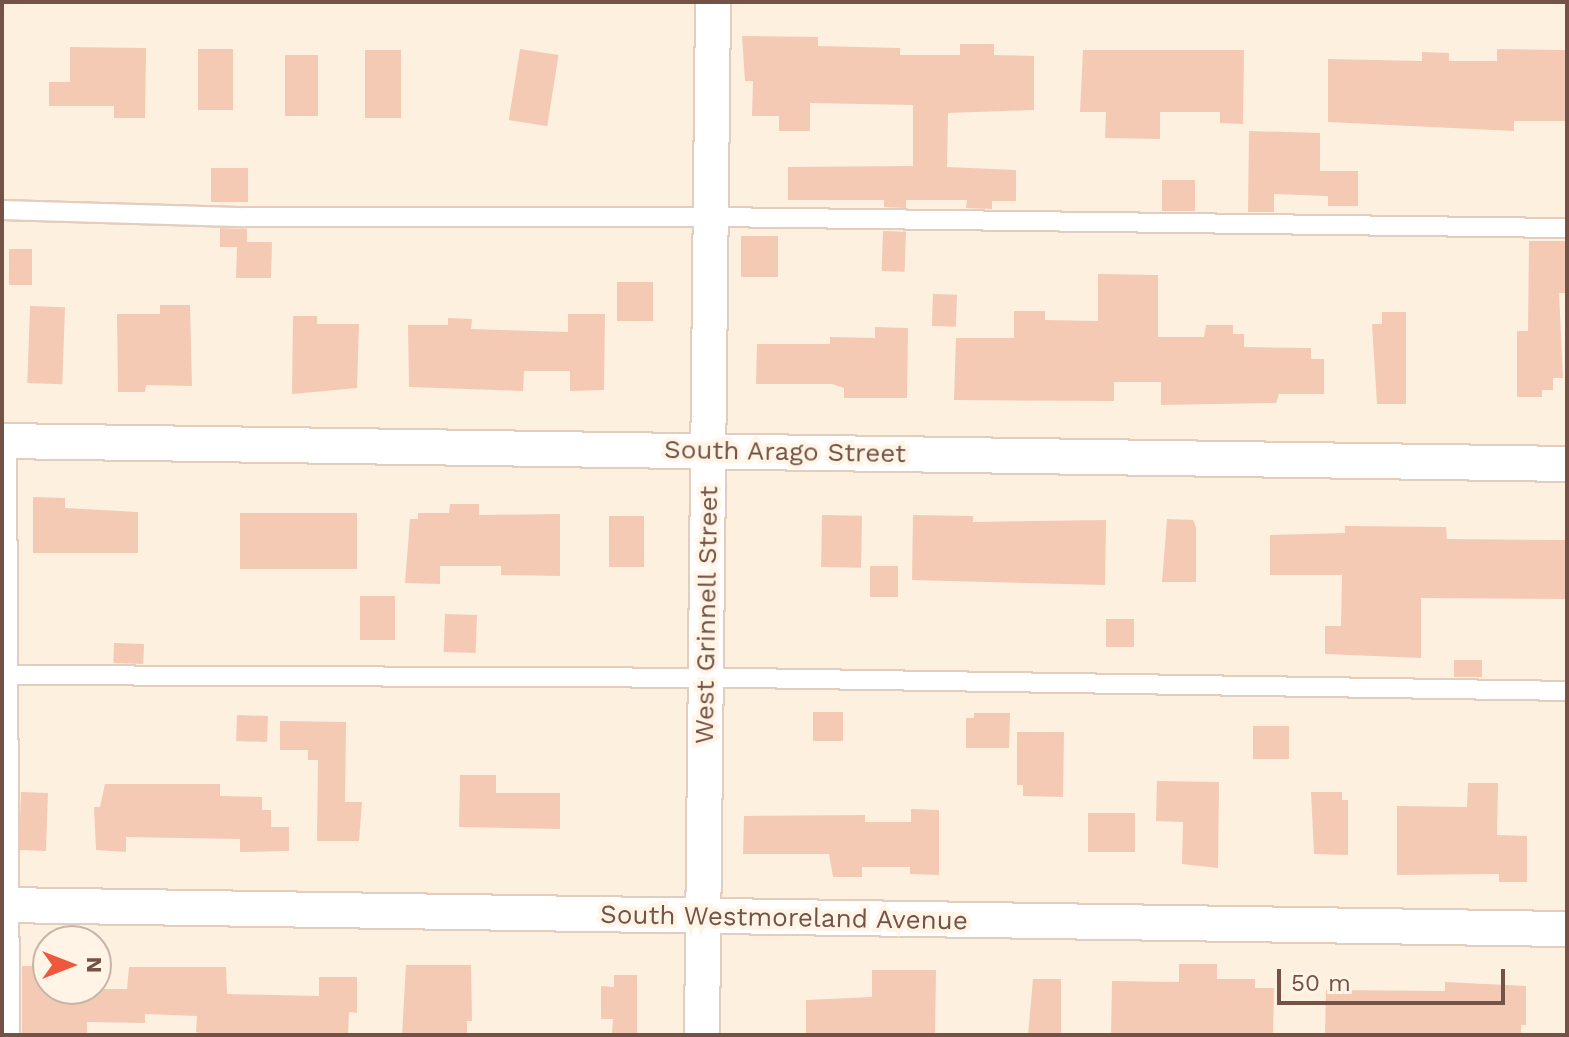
<!DOCTYPE html>
<html>
<head>
<meta charset="utf-8">
<style>
	body { margin:0 }
	#map { position:relative; width:1569px; height:1037px; overflow:hidden; background:#fdf0df; font-family:"Work Sans",sans-serif }
	div>[style] { position:absolute }
	[style*='--x'] { left:calc(var(--x)*1px); top:calc(var(--y)*1px); width:calc(var(--w)*1px); rotate:calc(var(--a)*1deg) }
	.building>* { inset:0; background:#f4cab5; transform-origin:0 0 }
	.roads { filter:drop-shadow(2px 0 #e3cdbe) drop-shadow(-2px 0 #e3cdbe) drop-shadow(0 2px #e3cdbe) drop-shadow(0 -2px #e3cdbe) }
	.service>* { height:18px; margin:-9px; padding:0 9px; transform-origin:9px; border-radius:9px; background:#fff }
	.minor>* { height:34px; margin:-17px; padding:0 17px; transform-origin:17px; border-radius:17px; background:#fff }
	span { translate:-50% -50%; white-space:nowrap; text-align:center; line-height:1.15; -webkit-text-stroke:8px #fff4e6; paint-order:stroke }
	.street-label { font-size:26px; color:#745346 }
	.frame { position:absolute; inset:0; border:4px solid #745346; pointer-events:none }
	.north { position:absolute; left:32px; top:925px; width:80px; height:80px; box-sizing:border-box; background:#fff4e6; border:2px solid #c7b4a6; border-radius:50%; rotate:90deg; font-size:22px; font-weight:700; line-height:32px; text-align:center; color:#745346 }
	.north::after { content:''; display:block; margin:auto; width:28px; height:36px; background:#ee593d; clip-path:polygon(50% 0,100% 100%,50% 72%,0 100%) }
	.scale { position:absolute; left:1277px; top:969px; width:228px; height:36px; box-sizing:border-box; border:4px solid #745346; border-top:0; padding-left:10px; font-size:24px; line-height:28px; white-space:nowrap; color:#745346; -webkit-text-stroke:6px #fff4e6; paint-order:stroke }
</style>
</head>
<body>
<div id="map">
	<div class="building">
		<i style="clip-path:polygon(742px 36px,818px 37px,818px 46px,900px 48px,900px 55px,960px 55px,960px 44px,994px 44px,994px 55px,1034px 56px,1034px 110px,948px 113px,947px 167px,1016px 170px,1016px 201px,992px 201px,992px 209px,966px 208px,967px 200px,906px 200px,906px 208px,884px 207px,884px 200px,788px 200px,788px 167px,913px 166px,913px 105px,810px 103px,810px 131px,779px 131px,779px 116px,752px 116px,753px 81px,745px 81px)"></i>
		<i style="clip-path:polygon(70px 47px,146px 48px,145px 118px,114px 118px,114px 106px,49px 106px,49px 82px,70px 82px)"></i>
		<i style="left:198px;top:49px;width:35px;height:61px"></i>
		<i style="left:520px;top:49px;width:39px;height:72px;rotate:9deg"></i>
		<i style="clip-path:polygon(1497px 49px,1567px 50px,1567px 121px,1514px 121px,1514px 131px,1328px 122px,1328px 59px,1422px 61px,1422px 52px,1449px 53px,1449px 61px,1497px 61px)"></i>
		<i style="left:365px;top:50px;width:36px;height:68px"></i>
		<i style="clip-path:polygon(1083px 50px,1244px 50px,1243px 124px,1220px 123px,1220px 112px,1160px 112px,1160px 139px,1105px 138px,1106px 112px,1080px 112px)"></i>
		<i style="left:318px;top:55px;width:61px;height:33px;rotate:90deg"></i>
		<i style="clip-path:polygon(1249px 131px,1320px 133px,1320px 171px,1358px 171px,1358px 206px,1328px 206px,1328px 196px,1274px 194px,1274px 212px,1248px 212px)"></i>
		<i style="left:211px;top:168px;width:37px;height:34px"></i>
		<i style="left:1162px;top:180px;width:33px;height:31px"></i>
		<i style="clip-path:polygon(220px 228px,247px 229px,247px 242px,272px 242px,271px 278px,236px 278px,237px 247px,220px 247px)"></i>
		<i style="left:883px;top:231px;width:23px;height:40px;rotate:2deg"></i>
		<i style="left:741px;top:236px;width:37px;height:41px"></i>
		<i style="clip-path:polygon(1529px 241px,1567px 241px,1567px 293px,1559px 293px,1563px 378px,1553px 378px,1553px 390px,1542px 390px,1542px 397px,1517px 397px,1517px 331px,1528px 331px)"></i>
		<i style="left:9px;top:249px;width:23px;height:36px"></i>
		<i style="clip-path:polygon(1098px 274px,1158px 275px,1158px 337px,1204px 337px,1206px 325px,1233px 325px,1233px 334px,1244px 334px,1244px 347px,1311px 348px,1311px 359px,1324px 359px,1324px 394px,1279px 394px,1276px 403px,1161px 405px,1161px 382px,1114px 382px,1114px 401px,954px 400px,956px 338px,1014px 338px,1014px 311px,1045px 311px,1045px 320px,1098px 321px)"></i>
		<i style="left:617px;top:282px;width:36px;height:39px"></i>
		<i style="left:933px;top:294px;width:24px;height:32px;rotate:2deg"></i>
		<i style="clip-path:polygon(160px 305px,190px 305px,192px 386px,146px 385px,145px 392px,118px 392px,117px 314px,160px 314px)"></i>
		<i style="left:30px;top:306px;width:35px;height:77px;rotate:2deg"></i>
		<i style="clip-path:polygon(1382px 312px,1406px 312px,1406px 404px,1377px 404px,1372px 324px,1382px 324px)"></i>
		<i style="clip-path:polygon(568px 314px,605px 314px,604px 390px,570px 391px,570px 371px,524px 371px,523px 391px,409px 387px,408px 325px,448px 325px,448px 318px,472px 319px,471px 329px,568px 332px)"></i>
		<i style="clip-path:polygon(293px 316px,317px 316px,317px 324px,359px 324px,357px 388px,292px 394px)"></i>
		<i style="clip-path:polygon(875px 327px,908px 328px,907px 398px,844px 398px,844px 388px,832px 384px,756px 384px,757px 344px,830px 344px,830px 337px,875px 338px)"></i>
		<i style="clip-path:polygon(33px 497px,65px 498px,65px 508px,138px 512px,138px 553px,33px 553px)"></i>
		<i style="clip-path:polygon(450px 504px,479px 504px,479px 515px,560px 514px,560px 576px,501px 575px,501px 566px,440px 566px,440px 584px,405px 583px,410px 519px,418px 519px,418px 513px,449px 513px)"></i>
		<i style="left:240px;top:513px;width:117px;height:56px"></i>
		<i style="left:822px;top:515px;width:40px;height:52px;rotate:1deg"></i>
		<i style="clip-path:polygon(913px 515px,973px 516px,973px 522px,1106px 520px,1105px 585px,912px 580px)"></i>
		<i style="left:609px;top:516px;width:35px;height:51px"></i>
		<i style="clip-path:polygon(1167px 519px,1193px 520px,1196px 527px,1196px 582px,1162px 582px)"></i>
		<i style="clip-path:polygon(1345px 526px,1446px 527px,1447px 539px,1567px 540px,1567px 599px,1421px 598px,1421px 658px,1325px 654px,1325px 626px,1341px 626px,1342px 575px,1270px 575px,1270px 535px,1345px 533px)"></i>
		<i style="left:870px;top:566px;width:28px;height:31px"></i>
		<i style="left:360px;top:596px;width:35px;height:44px"></i>
		<i style="left:445px;top:614px;width:32px;height:38px;rotate:2deg"></i>
		<i style="left:1106px;top:619px;width:28px;height:28px"></i>
		<i style="left:114px;top:643px;width:30px;height:20px;rotate:2deg"></i>
		<i style="left:1454px;top:660px;width:28px;height:17px"></i>
		<i style="left:813px;top:712px;width:30px;height:29px"></i>
		<i style="clip-path:polygon(974px 713px,1010px 713px,1009px 748px,966px 748px,966px 718px,974px 718px)"></i>
		<i style="left:237px;top:715px;width:31px;height:26px;rotate:2deg"></i>
		<i style="clip-path:polygon(280px 721px,346px 722px,345px 802px,362px 802px,359px 841px,317px 841px,318px 760px,308px 760px,308px 750px,280px 750px)"></i>
		<i style="left:1253px;top:726px;width:36px;height:33px"></i>
		<i style="clip-path:polygon(1017px 732px,1064px 732px,1063px 797px,1023px 796px,1023px 785px,1017px 785px)"></i>
		<i style="clip-path:polygon(460px 775px,496px 775px,496px 793px,560px 793px,560px 829px,459px 827px)"></i>
		<i style="clip-path:polygon(1157px 781px,1219px 782px,1218px 868px,1182px 864px,1183px 822px,1156px 821px)"></i>
		<i style="clip-path:polygon(1468px 783px,1498px 783px,1497px 835px,1527px 836px,1527px 882px,1499px 882px,1499px 874px,1397px 875px,1397px 806px,1467px 807px)"></i>
		<i style="clip-path:polygon(105px 784px,220px 784px,220px 796px,262px 797px,262px 810px,271px 810px,271px 827px,289px 827px,289px 851px,240px 852px,240px 839px,126px 837px,126px 852px,96px 850px,94px 807px,100px 807px)"></i>
		<i style="left:21px;top:792px;width:27px;height:58px;rotate:2deg"></i>
		<i style="clip-path:polygon(1311px 792px,1342px 792px,1342px 800px,1348px 800px,1348px 855px,1314px 854px)"></i>
		<i style="clip-path:polygon(911px 809px,939px 810px,939px 875px,910px 874px,910px 867px,862px 867px,862px 877px,833px 877px,829px 854px,743px 854px,744px 816px,865px 815px,865px 822px,911px 822px)"></i>
		<i style="left:1088px;top:813px;width:47px;height:39px"></i>
		<i style="clip-path:polygon(1179px 964px,1217px 964px,1217px 979px,1255px 979px,1255px 988px,1274px 988px,1273px 1035px,1111px 1035px,1112px 981px,1179px 982px)"></i>
		<i style="clip-path:polygon(406px 965px,471px 965px,472px 1021px,467px 1021px,467px 1035px,402px 1035px)"></i>
		<i style="clip-path:polygon(22px 966px,43px 966px,42px 989px,127px 989px,129px 967px,226px 967px,227px 994px,319px 996px,319px 977px,357px 977px,357px 1013px,349px 1012px,348px 1035px,204px 1034px,196px 1032px,197px 1016px,145px 1014px,145px 1023px,87px 1022px,87px 1035px,22px 1035px)"></i>
		<i style="clip-path:polygon(872px 970px,936px 970px,935px 1035px,806px 1035px,806px 1000px,872px 997px)"></i>
		<i style="clip-path:polygon(614px 975px,637px 975px,637px 1035px,612px 1035px,613px 1019px,601px 1019px,601px 986px,614px 987px)"></i>
		<i style="clip-path:polygon(1033px 979px,1061px 979px,1061px 1035px,1028px 1035px)"></i>
		<i style="clip-path:polygon(1445px 982px,1526px 986px,1526px 1025px,1521px 1025px,1521px 1035px,1325px 1035px,1326px 990px,1445px 991px)"></i>
	</div>
	<div class="roads">
		<div class="service">
			<i style="--x:2;--y:210;--w:243;--a:1.7"></i>
			<i style="--x:245;--y:217;--w:466;--a:0"></i>
			<i style="--x:711;--y:217;--w:856;--a:0.74"></i>
			<i style="--x:7;--y:441;--w:594;--a:89.71"></i>
			<i style="--x:6;--y:675;--w:738;--a:0.23"></i>
			<i style="--x:744;--y:678;--w:823;--a:0.9"></i>
		</div>
		<div class="minor">
			<i style="--x:2;--y:441;--w:1565;--a:0.84"></i>
			<i style="--x:2;--y:905;--w:1565;--a:0.88"></i>
			<i style="--x:702;--y:1035;--w:1033;--a:-89.39"></i>
		</div>
	</div>
	<div class="street-label">
		<span style="left:785px;top:452px;rotate:1deg">South Arago Street</span>
		<span style="left:707px;top:615px;rotate:-89deg">West Grinnell Street</span>
		<span style="left:784px;top:918px;rotate:1deg">South Westmoreland Avenue</span>
	</div>
	<div class="frame"></div>
	<div class="north">N</div>
	<div class="scale">50 m</div>
</div>
</body>
</html>
